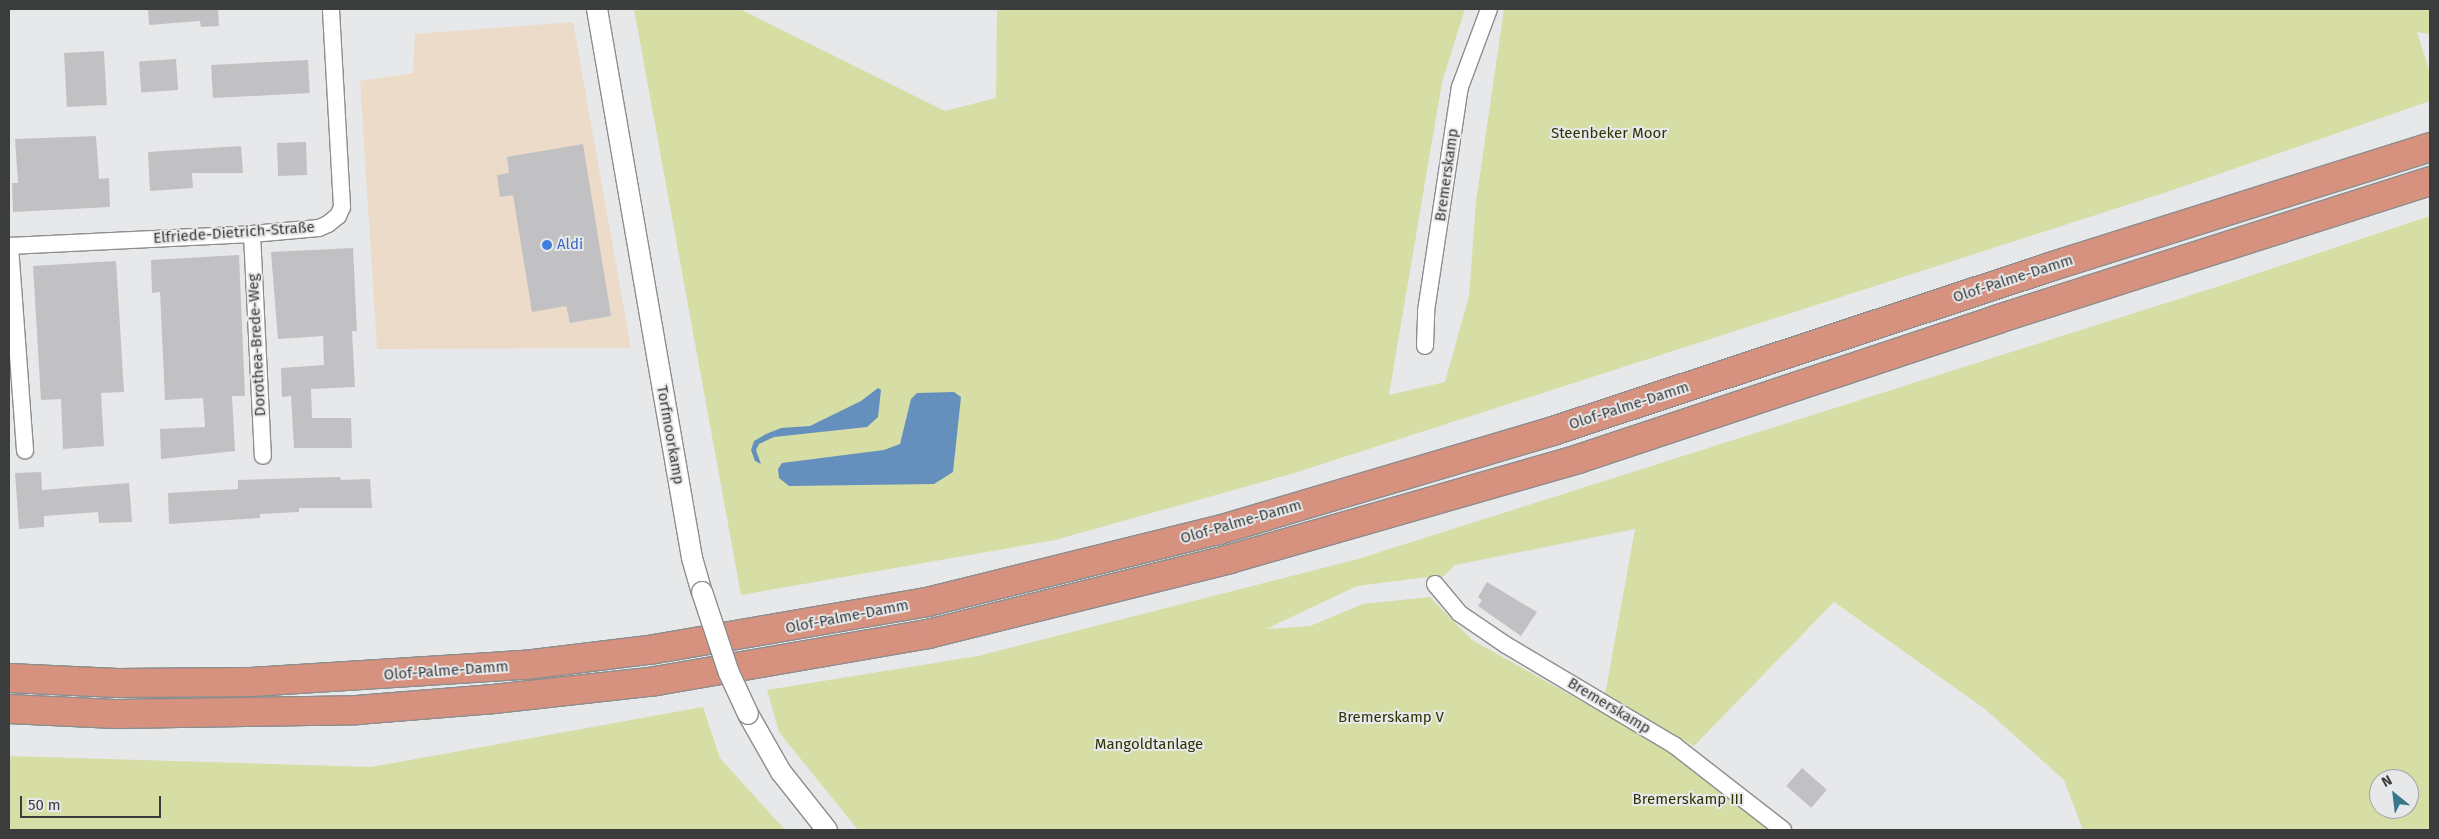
<!DOCTYPE html>
<html>
<head>
<meta charset="utf-8">
<style>
	body { margin:0 }
	#map { position:relative; width:2439px; height:839px; overflow:hidden; background:#e7e8ea; font-family:"Fira Sans",sans-serif }
	div>[style] { position:absolute }
	[style*='--x'] { left:calc(var(--x)*1px); top:calc(var(--y)*1px); width:calc(var(--w)*1px); rotate:calc(var(--a)*1deg) }
	.commercial>* { inset:0; background:#eddbca }
	.green>* { inset:0; background:#d6dda5 }
	.water>* { inset:0; background:#6590bd }
	.building>* { inset:0; background:#c1c1c3; transform-origin:0 0 }
	.roads { filter:drop-shadow(1px 0 #8c8d8e) drop-shadow(-1px 0 #8c8d8e) drop-shadow(0 1px #8c8d8e) drop-shadow(0 -1px #8c8d8e) }
	.minor>* { height:16px; margin:-8px; padding:0 8px; transform-origin:8px; border-radius:8px; background:#fff }
	.tertiary>* { height:20px; margin:-10px; padding:0 10px; transform-origin:10px; border-radius:10px; background:#fff }
	.trunk>* { height:28px; margin:-14px; padding:0 14px; transform-origin:14px; border-radius:14px; background:#d6927f }
	.bridges { filter:drop-shadow(1px 0 #8c8d8e) drop-shadow(-1px 0 #8c8d8e) drop-shadow(0 1px #8c8d8e) drop-shadow(0 -1px #8c8d8e) }
	.tertiary-bridge>* { height:20px; margin:-10px; padding:0 10px; transform-origin:10px; border-radius:10px; background:#fff }
	.dots>* { width:14px; height:14px; translate:-50% -50%; box-sizing:border-box; border:2px solid #e7e8ea; border-radius:50% }
	span { translate:-50% -50%; white-space:nowrap; text-align:center; line-height:1.15; -webkit-text-stroke:4px #e7e8ea; paint-order:stroke }
	.park-label { font-size:15px; color:#2f3301 }
	.street-label { font-size:15px; color:#3b3c3c }
	.shop-label { font-size:15px; color:#366cbe }
	.left { translate:0 -50%; text-align:left }
	.frame { position:absolute; inset:0; border:10px solid #3b3c3c; pointer-events:none }
	.north { position:absolute; left:2369px; top:769px; width:50px; height:50px; box-sizing:border-box; background:#e7e8ea; border:1px solid #a2a3a4; border-radius:50%; rotate:331deg; font-size:14px; font-weight:700; line-height:20px; text-align:center; color:#3b3c3c }
	.north::after { content:''; display:block; margin:auto; width:18px; height:22px; background:#37788b; clip-path:polygon(50% 0,100% 100%,50% 72%,0 100%) }
	.scale { position:absolute; left:20px; top:796px; width:141px; height:22px; box-sizing:border-box; border:2px solid #3b3c3c; border-top:0; padding-left:6px; font-size:15px; line-height:18px; white-space:nowrap; color:#3b3c3c; -webkit-text-stroke:4px #e7e8ea; paint-order:stroke }
</style>
</head>
<body>
<div id="map">
	<div class="commercial">
		<i style="clip-path:polygon(573px 22px,631px 348px,377px 349px,360px 81px,413px 73px,415px 34px)"></i>
	</div>
	<div class="green">
		<i style="clip-path:polygon(634px 9px,740px 9px,945px 111px,996px 98px,997px 9px,1465px 9px,1442px 82px,1389px 395px,1445px 382px,1469px 296px,1476px 202px,1504px 9px,2430px 9px,2430px 34px,2417px 32px,2430px 73px,2430px 101px,2164px 193px,1291px 474px,1055px 540px,741px 595px)"></i>
		<i style="clip-path:polygon(evenodd,2430px 216px,2430px 830px,2083px 830px,2064px 780px,1985px 709px,1834px 602px,1694px 746px,1605px 695px,1635px 529px,1455px 565px,1435px 584px,1428px 577px,1357px 586px,1266px 629px,1310px 626px,1363px 604px,1430px 597px,1472px 640px,1680px 756px,1771px 830px,858px 830px,779px 732px,767px 690px,978px 656px,1358px 559px,2229px 283px,2430px 216px,2379px 779px,2409px 779px,2409px 809px,2379px 809px,2379px 779px)"></i>
		<i style="clip-path:polygon(703px 707px,720px 758px,785px 830px,9px 830px,9px 756px,371px 767px)"></i>
	</div>
	<div class="water">
		<i style="clip-path:polygon(878px 388px,881px 390px,878px 417px,867px 427px,774px 437px,759px 444px,756px 450px,761px 464px,755px 461px,751px 450px,754px 441px,766px 434px,781px 428px,810px 426px,861px 401px)"></i>
		<i style="clip-path:polygon(954px 392px,961px 397px,953px 472px,934px 484px,789px 486px,779px 478px,778px 469px,782px 463px,884px 450px,900px 444px,911px 399px,917px 393px)"></i>
	</div>
	<div class="building">
		<i style="clip-path:polygon(148px 9px,218px 9px,219px 26px,201px 27px,200px 21px,149px 25px)"></i>
		<i style="left:104px;top:51px;width:54px;height:40px;rotate:87deg"></i>
		<i style="left:176px;top:59px;width:31px;height:37px;rotate:86deg"></i>
		<i style="left:308px;top:60px;width:33px;height:97px;rotate:87deg"></i>
		<i style="clip-path:polygon(96px 136px,99px 179px,109px 178px,110px 207px,13px 212px,12px 183px,18px 183px,15px 139px)"></i>
		<i style="left:306px;top:142px;width:33px;height:29px;rotate:88deg"></i>
		<i style="clip-path:polygon(583px 144px,611px 316px,570px 323px,566px 306px,532px 312px,513px 195px,500px 197px,497px 175px,509px 173px,507px 157px)"></i>
		<i style="clip-path:polygon(241px 146px,243px 173px,192px 173px,193px 188px,150px 191px,148px 152px)"></i>
		<i style="clip-path:polygon(353px 248px,357px 331px,352px 331px,355px 387px,311px 389px,312px 418px,351px 418px,352px 448px,294px 448px,291px 396px,282px 397px,281px 368px,324px 365px,323px 336px,278px 339px,271px 252px)"></i>
		<i style="clip-path:polygon(239px 255px,245px 396px,232px 396px,235px 451px,161px 459px,160px 429px,205px 427px,203px 398px,165px 400px,160px 292px,152px 293px,151px 260px)"></i>
		<i style="clip-path:polygon(116px 261px,124px 392px,101px 393px,104px 446px,63px 449px,61px 399px,41px 400px,33px 266px)"></i>
		<i style="clip-path:polygon(41px 472px,42px 490px,129px 483px,132px 522px,99px 523px,98px 512px,44px 516px,44px 527px,19px 529px,15px 473px)"></i>
		<i style="clip-path:polygon(340px 477px,341px 480px,370px 479px,372px 508px,299px 508px,299px 512px,260px 514px,260px 518px,169px 524px,168px 493px,238px 489px,238px 480px)"></i>
		<i style="clip-path:polygon(1487px 582px,1537px 612px,1521px 636px,1478px 606px,1482px 600px,1478px 597px)"></i>
		<i style="left:1802px;top:768px;width:33px;height:24px;rotate:41deg"></i>
	</div>
	<div class="roads">
		<div class="minor">
			<i style="--x:252;--y:234;--w:222;--a:87.2"></i>
			<i style="--x:9;--y:246;--w:243;--a:-2.8"></i>
			<i style="--x:252;--y:234;--w:67;--a:-5.1"></i>
			<i style="--x:319;--y:228;--w:10;--a:-24"></i>
			<i style="--x:328;--y:224;--w:13;--a:-39"></i>
			<i style="--x:338;--y:216;--w:10;--a:-66"></i>
			<i style="--x:342;--y:207;--w:198;--a:-93.2"></i>
			<i style="--x:10;--y:246;--w:205;--a:85.8"></i>
			<i style="--x:1425;--y:346;--w:35;--a:-88"></i>
			<i style="--x:1426;--y:311;--w:227;--a:-81.4"></i>
			<i style="--x:1460;--y:87;--w:83;--a:-69.6"></i>
			<i style="--x:1435;--y:584;--w:38;--a:50"></i>
			<i style="--x:1459;--y:613;--w:57;--a:34.2"></i>
			<i style="--x:1506;--y:645;--w:196;--a:30.8"></i>
			<i style="--x:1674;--y:745;--w:138;--a:37.9"></i>
		</div>
		<div class="tertiary">
			<i style="--x:597;--y:9;--w:557;--a:80.18"></i>
			<i style="--x:692;--y:558;--w:35;--a:74"></i>
			<i style="--x:748;--y:714;--w:67;--a:60.4"></i>
			<i style="--x:781;--y:772;--w:74;--a:51.6"></i>
		</div>
		<div class="trunk">
			<i style="--x:9;--y:678;--w:108;--a:2.7"></i>
			<i style="--x:117;--y:683;--w:134;--a:-0.4"></i>
			<i style="--x:251;--y:682;--w:275;--a:-3.6"></i>
			<i style="--x:525;--y:665;--w:131;--a:-7"></i>
			<i style="--x:655;--y:649;--w:276;--a:-9.8"></i>
			<i style="--x:927;--y:602;--w:301;--a:-13.9"></i>
			<i style="--x:1219;--y:530;--w:348;--a:-16.5"></i>
			<i style="--x:1553;--y:431;--w:523;--a:-18.26"></i>
			<i style="--x:2050;--y:267;--w:398;--a:-17.5"></i>
			<i style="--x:9;--y:709;--w:106;--a:2.7"></i>
			<i style="--x:115;--y:714;--w:242;--a:-0.9"></i>
			<i style="--x:357;--y:710;--w:137;--a:-4.6"></i>
			<i style="--x:494;--y:699;--w:163;--a:-6.3"></i>
			<i style="--x:656;--y:681;--w:276;--a:-9.8"></i>
			<i style="--x:928;--y:634;--w:311;--a:-13.9"></i>
			<i style="--x:1230;--y:559;--w:362;--a:-16"></i>
			<i style="--x:1578;--y:459;--w:443;--a:-18.4"></i>
			<i style="--x:1998;--y:319;--w:454;--a:-17.7"></i>
		</div>
	</div>
	<div class="bridges">
		<div class="tertiary-bridge">
			<i style="--x:702;--y:592;--w:85;--a:71.6"></i>
			<i style="--x:729;--y:673;--w:45;--a:65.1"></i>
		</div>
	</div>
	<div class="dots">
		<i style="left:547px;top:245px;background:#3f7fe0"></i>
	</div>
	<div class="park-label">
		<span style="left:1609px;top:134px">Steenbeker Moor</span>
		<span style="left:1391px;top:718px">Bremerskamp V</span>
		<span style="left:1149px;top:745px">Mangoldtanlage</span>
		<span style="left:1688px;top:800px">Bremerskamp III</span>
	</div>
	<div class="street-label">
		<span style="left:1447px;top:175px;rotate:-82deg">Bremerskamp</span>
		<span style="left:234px;top:233px;rotate:-4deg">Elfriede-Dietrich-Straße</span>
		<span style="left:2013px;top:279px;rotate:-18deg">Olof-Palme-Damm</span>
		<span style="left:257px;top:345px;rotate:-93deg">Dorothea-Brede-Weg</span>
		<span style="left:1629px;top:406px;rotate:-18deg">Olof-Palme-Damm</span>
		<span style="left:670px;top:435px;rotate:80deg">Torfmoorkamp</span>
		<span style="left:1241px;top:522px;rotate:-16deg">Olof-Palme-Damm</span>
		<span style="left:847px;top:617px;rotate:-11deg">Olof-Palme-Damm</span>
		<span style="left:446px;top:671px;rotate:-4deg">Olof-Palme-Damm</span>
		<span style="left:1609px;top:706px;rotate:31deg">Bremerskamp</span>
	</div>
	<div class="shop-label">
		<span class="left" style="left:557px;top:245px">Aldi</span>
	</div>
	<div class="frame"></div>
	<div class="north">N</div>
	<div class="scale">50 m</div>
</div>
</body>
</html>
